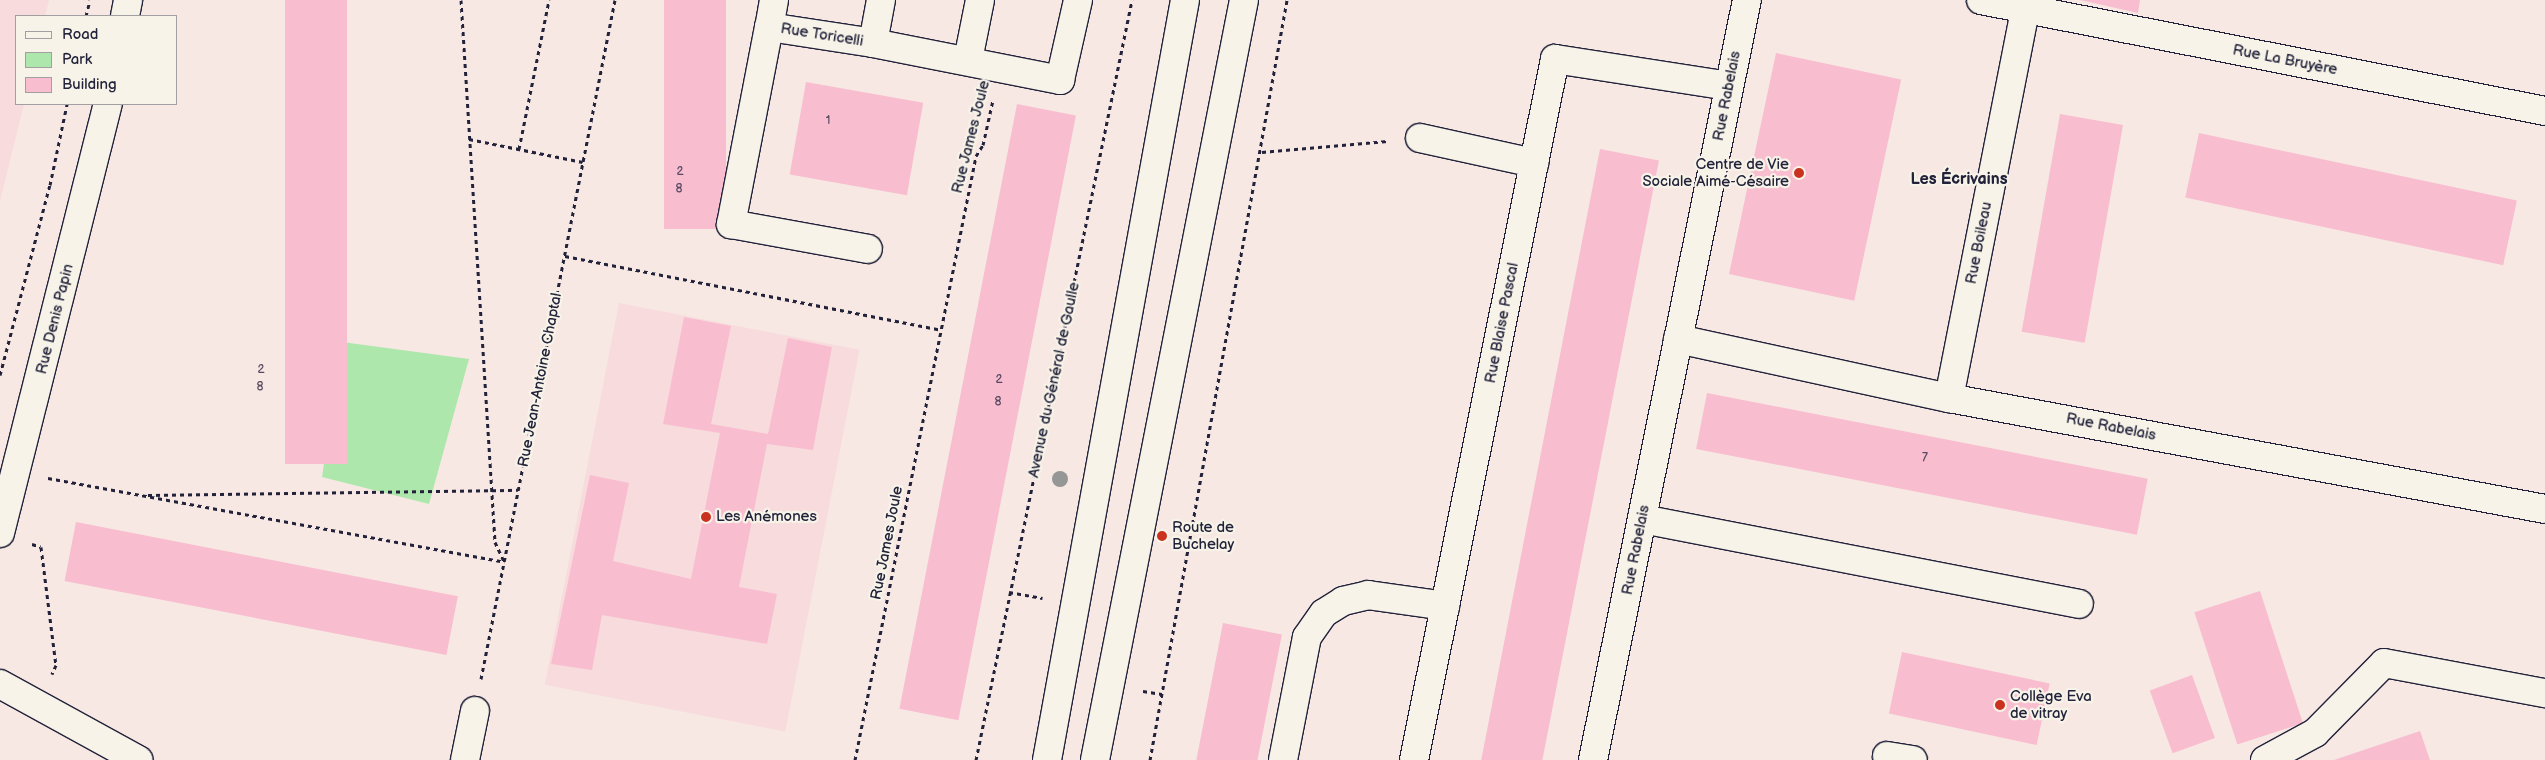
<!DOCTYPE html>
<html>
<head>
<meta charset="utf-8">
<style>
	body { margin:0 }
	#map { position:relative; width:2545px; height:760px; overflow:hidden; background:#f7e8e3; font-family:"Balsamiq Sans",sans-serif }
	div>[style] { position:absolute }
	[style*='--x'] { left:calc(var(--x)*1px); top:calc(var(--y)*1px); width:calc(var(--w)*1px); rotate:calc(var(--a)*1deg) }
	.built>* { inset:0; background:#f7dbdd; transform-origin:0 0 }
	.green>* { inset:0; background:#ade7ab }
	.building>* { inset:0; background:#f8bed0; transform-origin:0 0 }
	.path>* { height:3px; margin-top:-1.5px; transform-origin:0; background:repeating-linear-gradient(90deg,#22223b 0 4px,transparent 0 8px) }
	.roads { filter:drop-shadow(1px 0 #22223b) drop-shadow(-1px 0 #22223b) drop-shadow(0 1px #22223b) drop-shadow(0 -1px #22223b) }
	.minor>* { height:28px; margin:-14px; padding:0 14px; transform-origin:14px; border-radius:14px; background:#f7f3e8 }
	.major>* { height:28px; margin:-14px; padding:0 14px; transform-origin:14px; border-radius:14px; background:#f7f3e8 }
	.trees>* { width:16px; height:16px; margin:-8px; border-radius:50%; background:#959696 }
	.dots>* { width:14px; height:14px; translate:-50% -50%; box-sizing:border-box; border:2px solid #f7f3e8; border-radius:50% }
	span { translate:-50% -50%; white-space:nowrap; text-align:center; line-height:1.15; -webkit-text-stroke:4.5px #f7f3e8; paint-order:stroke }
	.number-label { font-size:12px; color:#584960 }
	.number-label span { -webkit-text-stroke-width:0 }
	.street-label { font-size:15px; color:#22223b }
	.poi-label { font-size:15px; color:#22223b }
	.right { translate:-100% -50%; text-align:right }
	.left { translate:0 -50%; text-align:left }
	.neighbourhood-label { font-size:16px; color:#22223b; font-weight:700 }
	.legend { position:absolute; left:15px; top:15px; width:162px; height:90px; box-sizing:border-box; background:#f7f3e8; border:1px solid #a29fa3; margin:0; padding:6px 9px; list-style:none; font-size:15px; color:#22223b }
	.legend li { display:flex; align-items:center; gap:10px; height:25px }
	.legend b { width:25px; border:1px solid #a29fa3 }
</style>
</head>
<body>
<div id="map">
	<div class="built">
		<i style="clip-path:polygon(0 0,49px 0,45px 16px,16px 16px,16px 104px,24px 104px,0 201px)"></i>
		<i style="left:619px;top:303px;width:245px;height:389px;rotate:11deg"></i>
	</div>
	<div class="green">
		<i style="clip-path:polygon(342px 342px,469px 359px,429px 504px,322px 477px)"></i>
	</div>
	<div class="building">
		<i style="left:285px;top:0;width:62px;height:464px"></i>
		<i style="left:664px;top:0;width:62px;height:229px"></i>
		<i style="clip-path:polygon(2080px 0,2140px 0,2138px 13px)"></i>
		<i style="left:1776px;top:53px;width:128px;height:226px;rotate:12deg"></i>
		<i style="left:806px;top:82px;width:119px;height:94px;rotate:10deg"></i>
		<i style="left:1017px;top:104px;width:60px;height:616px;rotate:11deg"></i>
		<i style="left:2060px;top:114px;width:64px;height:221px;rotate:10deg"></i>
		<i style="left:2199px;top:133px;width:325px;height:66px;rotate:12deg"></i>
		<i style="left:1600px;top:149px;width:60px;height:623px;rotate:11deg"></i>
		<i style="clip-path:polygon(684px 317px,731px 326px,711px 424px,768px 434px,788px 338px,832px 347px,813px 450px,767px 444px,739px 587px,777px 594px,767px 644px,602px 615px,592px 670px,551px 664px,590px 475px,629px 483px,613px 561px,691px 579px,720px 433px,663px 424px)"></i>
		<i style="left:1707px;top:393px;width:449px;height:57px;rotate:11deg"></i>
		<i style="left:76px;top:522px;width:389px;height:60px;rotate:11deg"></i>
		<i style="left:2260px;top:591px;width:139px;height:69px;rotate:72deg"></i>
		<i style="left:1223px;top:623px;width:60px;height:140px;rotate:11deg"></i>
		<i style="left:1902px;top:652px;width:151px;height:63px;rotate:12deg"></i>
		<i style="left:2192px;top:675px;width:67px;height:45px;rotate:70deg"></i>
		<i style="clip-path:polygon(2420px 731px,2430px 760px,2334px 760px)"></i>
	</div>
	<div class="path">
		<i style="--x:461;--y:0;--w:543;--a:86.41"></i>
		<i style="--x:495;--y:542;--w:21;--a:65"></i>
		<i style="--x:86;--y:16;--w:16;--a:-76"></i>
		<i style="--x:469;--y:139;--w:116;--a:11.4"></i>
		<i style="--x:519;--y:149;--w:152;--a:-78.6"></i>
		<i style="--x:1262;--y:152;--w:126;--a:-5"></i>
		<i style="--x:565;--y:256;--w:383;--a:11.1"></i>
		<i style="--x:0;--y:375;--w:196;--a:-75.3"></i>
		<i style="--x:50;--y:185;--w:83;--a:-78.1"></i>
		<i style="--x:48;--y:478;--w:464;--a:10.4"></i>
		<i style="--x:148;--y:495;--w:370;--a:-0.8"></i>
		<i style="--x:32;--y:544;--w:9;--a:18"></i>
		<i style="--x:41;--y:547;--w:119;--a:82.8"></i>
		<i style="--x:56;--y:665;--w:10;--a:114"></i>
		<i style="--x:1009;--y:592;--w:34;--a:10"></i>
		<i style="--x:481;--y:679;--w:692;--a:-78.84"></i>
		<i style="--x:1143;--y:691;--w:19;--a:9"></i>
		<i style="--x:855;--y:760;--w:616;--a:-78.67"></i>
		<i style="--x:976;--y:156;--w:13;--a:-58"></i>
		<i style="--x:983;--y:145;--w:46;--a:-77.5"></i>
		<i style="--x:976;--y:760;--w:776;--a:-78.4"></i>
		<i style="--x:1150;--y:760;--w:772;--a:-79.78"></i>
	</div>
	<div class="roads">
		<div class="minor">
			<i style="--x:774;--y:0;--w:27;--a:100"></i>
			<i style="--x:769;--y:27;--w:105;--a:8.7"></i>
			<i style="--x:873;--y:43;--w:191;--a:11.2"></i>
			<i style="--x:1060;--y:80;--w:82;--a:-77.3"></i>
			<i style="--x:1981;--y:0;--w:575;--a:11.13"></i>
			<i style="--x:125;--y:16;--w:16;--a:-79"></i>
			<i style="--x:769;--y:27;--w:201;--a:100.9"></i>
			<i style="--x:731;--y:224;--w:139;--a:10.3"></i>
			<i style="--x:873;--y:43;--w:44;--a:-79.5"></i>
			<i style="--x:968;--y:60;--w:61;--a:-78.7"></i>
			<i style="--x:1420;--y:138;--w:117;--a:12.4"></i>
			<i style="--x:1678;--y:339;--w:277;--a:12.3"></i>
			<i style="--x:1949;--y:398;--w:606;--a:10.55"></i>
			<i style="--x:1949;--y:398;--w:406;--a:-78.9"></i>
			<i style="--x:1642;--y:519;--w:445;--a:11"></i>
			<i style="--x:0;--y:533;--w:442;--a:-75.9"></i>
			<i style="--x:0;--y:684;--w:158;--a:28.8"></i>
			<i style="--x:1887;--y:756;--w:26;--a:9"></i>
			<i style="--x:465;--y:760;--w:50;--a:-78.5"></i>
			<i style="--x:1283;--y:760;--w:125;--a:-79"></i>
			<i style="--x:1307;--y:637;--w:29;--a:-55"></i>
			<i style="--x:1324;--y:613;--w:22;--a:-32"></i>
			<i style="--x:1343;--y:601;--w:26;--a:-13"></i>
			<i style="--x:1368;--y:595;--w:78;--a:8.1"></i>
			<i style="--x:1414;--y:760;--w:715;--a:-78.63"></i>
			<i style="--x:1555;--y:59;--w:176;--a:8.8"></i>
			<i style="--x:1593;--y:760;--w:775;--a:-78.55"></i>
			<i style="--x:2265;--y:760;--w:57;--a:-28.4"></i>
			<i style="--x:2315;--y:733;--w:98;--a:-45.4"></i>
			<i style="--x:2384;--y:663;--w:164;--a:10.6"></i>
		</div>
		<div class="major">
			<i style="--x:1047;--y:760;--w:772;--a:-79.71"></i>
			<i style="--x:1095;--y:760;--w:774;--a:-78.91"></i>
		</div>
	</div>
	<div class="trees">
		<i style="left:1060px;top:479px"></i>
	</div>
	<div class="dots">
		<i style="left:1799px;top:173px;background:#c8321e"></i>
		<i style="left:706px;top:517px;background:#c8321e"></i>
		<i style="left:1162px;top:536px;background:#c8321e"></i>
		<i style="left:2000px;top:705px;background:#c8321e"></i>
	</div>
	<div class="number-label">
		<span style="left:828px;top:121px">1</span>
		<span style="left:680px;top:172px">2</span>
		<span style="left:679px;top:189px">8</span>
		<span style="left:261px;top:370px">2</span>
		<span style="left:999px;top:380px">2</span>
		<span style="left:260px;top:387px">8</span>
		<span style="left:998px;top:402px">8</span>
		<span style="left:1925px;top:458px">7</span>
	</div>
	<div class="street-label">
		<span style="left:822px;top:35px;rotate:9deg">Rue Toricelli</span>
		<span style="left:2285px;top:60px;rotate:11deg">Rue La Bruyère</span>
		<span style="left:1727px;top:96px;rotate:-79deg">Rue Rabelais</span>
		<span style="left:971px;top:137px;rotate:-76deg">Rue James Joule</span>
		<span style="left:1979px;top:243px;rotate:-79deg">Rue Boileau</span>
		<span style="left:55px;top:319px;rotate:-76deg">Rue Denis Papin</span>
		<span style="left:1502px;top:323px;rotate:-79deg">Rue Blaise Pascal</span>
		<span style="left:540px;top:380px;rotate:-79deg">Rue Jean-Antoine Chaptal</span>
		<span style="left:1054px;top:380px;rotate:-78deg">Avenue du Général de Gaulle</span>
		<span style="left:2111px;top:427px;rotate:11deg">Rue Rabelais</span>
		<span style="left:887px;top:543px;rotate:-79deg">Rue James Joule</span>
		<span style="left:1636px;top:550px;rotate:-79deg">Rue Rabelais</span>
	</div>
	<div class="poi-label">
		<span class="right" style="left:1789px;top:173px">Centre de Vie<br>Sociale Aimé-Césaire</span>
		<span class="left" style="left:716px;top:517px">Les Anémones</span>
		<span class="left" style="left:1172px;top:536px">Route de<br>Buchelay</span>
		<span class="left" style="left:2010px;top:705px">Collège Eva<br>de vitray</span>
	</div>
	<div class="neighbourhood-label">
		<span style="left:1959px;top:180px">Les Écrivains</span>
	</div>
	<ul class="legend">
	<li><b style="height:6px;background:#f7f3e8"></b>Road</li>
	<li><b style="height:14px;background:#ade7ab"></b>Park</li>
	<li><b style="height:14px;background:#f8bed0"></b>Building</li>
	</ul>
</div>
</body>
</html>
